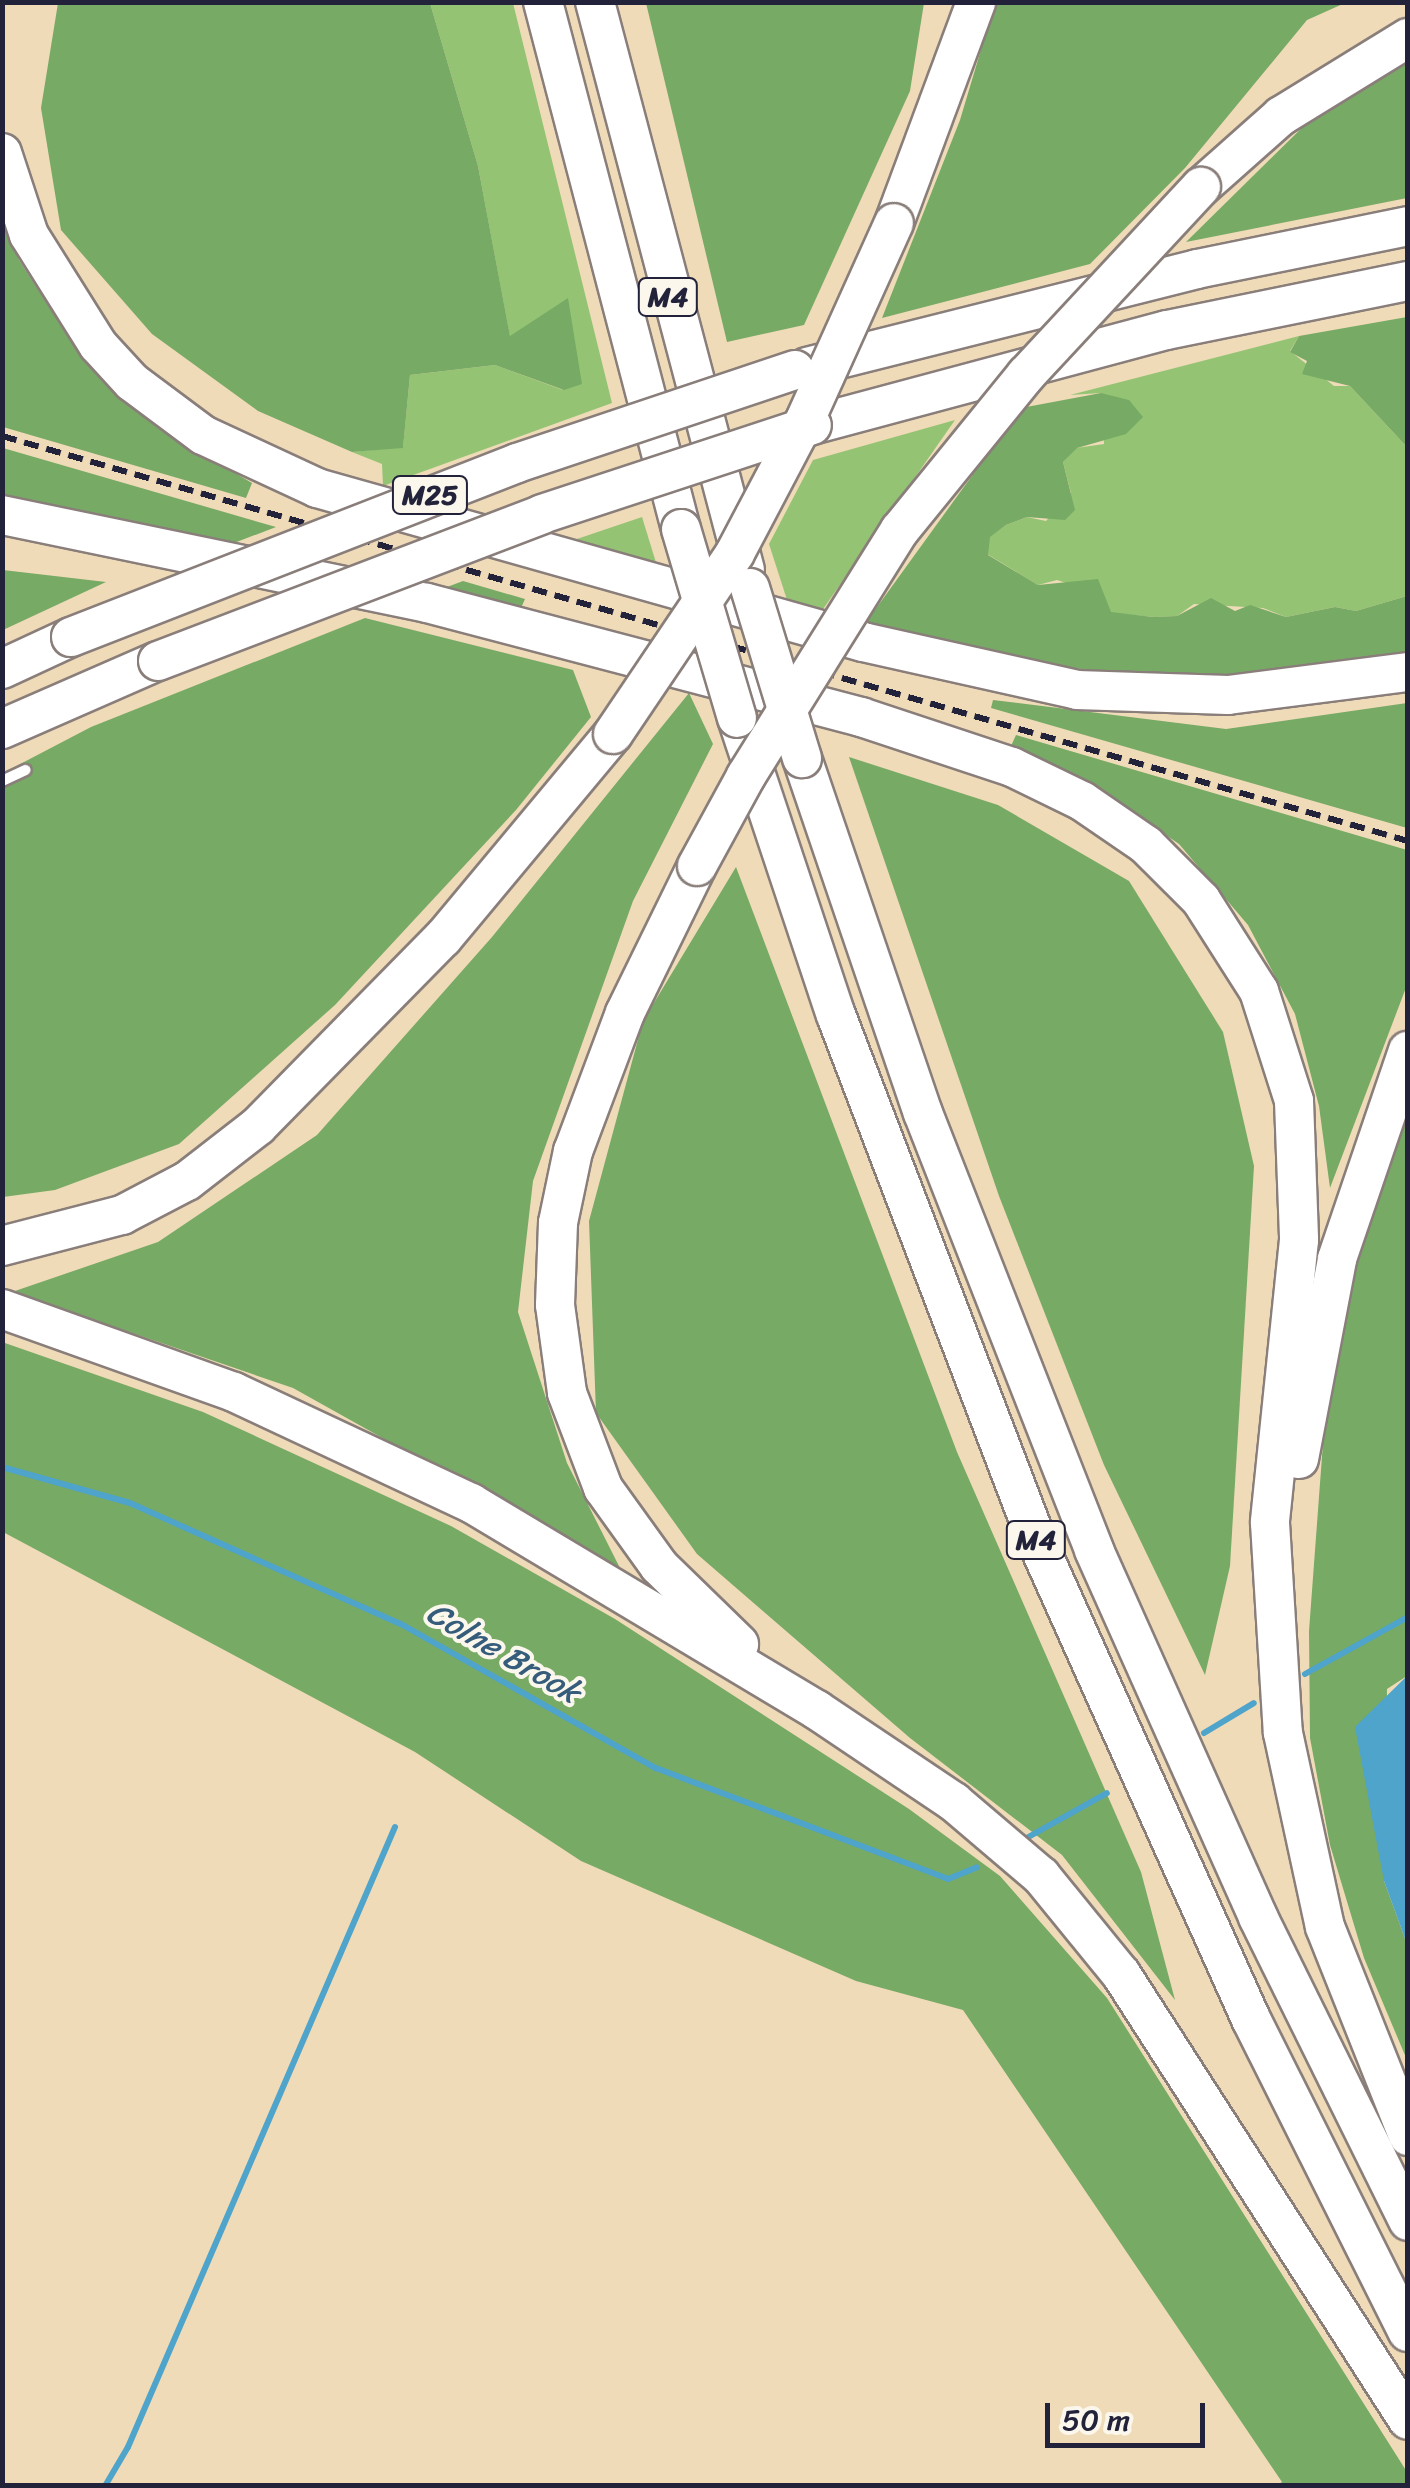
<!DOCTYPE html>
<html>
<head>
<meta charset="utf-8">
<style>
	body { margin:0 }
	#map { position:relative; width:1410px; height:2488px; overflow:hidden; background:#f0dbb9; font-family:Sriracha,sans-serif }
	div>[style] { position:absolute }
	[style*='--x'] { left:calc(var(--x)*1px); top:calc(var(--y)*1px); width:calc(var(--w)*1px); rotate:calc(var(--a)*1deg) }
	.green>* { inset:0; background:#94c473 }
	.forest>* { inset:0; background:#77aa65 }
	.water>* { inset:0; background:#4ea4ca }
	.stream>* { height:6px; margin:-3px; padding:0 3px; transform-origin:3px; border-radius:3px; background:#4ea4ca }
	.roads { filter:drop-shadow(2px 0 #897e7a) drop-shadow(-2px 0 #897e7a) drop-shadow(0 2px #897e7a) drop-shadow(0 -2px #897e7a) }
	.service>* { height:10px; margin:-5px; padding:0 5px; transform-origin:5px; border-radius:5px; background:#fff }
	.motorway>* { height:38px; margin:-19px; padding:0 19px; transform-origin:19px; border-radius:19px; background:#fff }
	.rail>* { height:6px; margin-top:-3px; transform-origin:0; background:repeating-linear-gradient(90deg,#22223b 0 15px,transparent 0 23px) }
	.bridges { filter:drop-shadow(2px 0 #897e7a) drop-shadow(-2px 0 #897e7a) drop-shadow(0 2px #897e7a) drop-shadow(0 -2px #897e7a) }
	.motorway-bridge>* { height:38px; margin:-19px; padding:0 19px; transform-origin:19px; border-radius:19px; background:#fff }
	span { translate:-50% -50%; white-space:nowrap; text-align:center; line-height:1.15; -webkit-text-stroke:8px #fbf7ec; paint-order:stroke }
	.shield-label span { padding:2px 8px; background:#fbf7ec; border:2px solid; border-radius:8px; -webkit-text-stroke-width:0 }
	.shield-label { font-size:28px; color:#22223b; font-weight:700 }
	.water-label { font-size:32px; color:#365c7b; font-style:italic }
	.frame { position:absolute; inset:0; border:5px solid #22223b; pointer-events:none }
	.scale { position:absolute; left:1045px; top:2403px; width:160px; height:45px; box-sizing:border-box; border:5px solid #22223b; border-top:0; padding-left:12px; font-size:30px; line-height:35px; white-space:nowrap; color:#22223b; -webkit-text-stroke:8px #fbf7ec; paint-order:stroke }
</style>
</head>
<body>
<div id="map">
	<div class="green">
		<i style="clip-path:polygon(430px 3px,513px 3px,612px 403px,383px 486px,382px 464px,352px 452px,403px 447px,410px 375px,495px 365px,563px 390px,510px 337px,478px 166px)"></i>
		<i style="clip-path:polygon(1299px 336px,1290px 351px,1334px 386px,1350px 386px,1407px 447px,1407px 596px,1356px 611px,1335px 607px,1286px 617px,1263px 608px,1194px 604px,1177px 616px,1154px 617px,1111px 613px,1100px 594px,1057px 580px,1038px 585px,987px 554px,989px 537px,1006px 525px,1027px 517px,1046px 521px,1071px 493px,1063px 462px,1076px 448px,1104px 444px,1101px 393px,1070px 395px)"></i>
		<i style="clip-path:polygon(955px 420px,821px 612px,788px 603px,769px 544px,813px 460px)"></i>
		<i style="clip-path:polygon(642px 517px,658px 569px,568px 542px)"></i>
	</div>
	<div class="forest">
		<i style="clip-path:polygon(58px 3px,430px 3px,478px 166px,510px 336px,568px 298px,582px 384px,564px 390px,495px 365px,410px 375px,403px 448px,352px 452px,258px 411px,152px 334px,61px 230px,41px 108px)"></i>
		<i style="clip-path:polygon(646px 3px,924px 3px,910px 91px,804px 325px,727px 342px)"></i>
		<i style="clip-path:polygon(995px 3px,995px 2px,1345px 3px,1307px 20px,1185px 168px,1090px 264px,882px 318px,960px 120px)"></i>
		<i style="clip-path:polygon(1407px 54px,1407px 198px,1186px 242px,1315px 115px)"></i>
		<i style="clip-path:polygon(2px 217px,19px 260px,80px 355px,165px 432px,252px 483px,246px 498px,3px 427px)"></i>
		<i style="clip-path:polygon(1407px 317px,1408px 317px,1407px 447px,1350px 386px,1302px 374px,1307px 361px,1290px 352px,1299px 336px)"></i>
		<i style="clip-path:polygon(1101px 393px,1129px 400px,1143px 417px,1126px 434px,1077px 448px,1063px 462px,1075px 510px,1065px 520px,1027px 517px,1006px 525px,990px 537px,988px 555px,1038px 585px,1098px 579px,1111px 612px,1153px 617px,1177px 616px,1211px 598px,1235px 611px,1250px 605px,1286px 617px,1335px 607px,1356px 611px,1407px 596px,1407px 658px,1261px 680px,1104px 672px,1021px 661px,864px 625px,1021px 408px)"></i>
		<i style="clip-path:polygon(2px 448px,3px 448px,276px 527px,234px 543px,3px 496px)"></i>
		<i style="clip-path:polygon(3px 570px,106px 582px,3px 630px)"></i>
		<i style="clip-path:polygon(463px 581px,525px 599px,521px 608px,439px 590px)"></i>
		<i style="clip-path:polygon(365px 618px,573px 670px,591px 717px,516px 810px,335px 1005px,179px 1144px,55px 1190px,3px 1197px,3px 773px,91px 727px)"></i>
		<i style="clip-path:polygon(689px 693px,713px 744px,633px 901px,533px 1181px,518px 1312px,567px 1463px,622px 1572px,293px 1388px,12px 1292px,158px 1242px,317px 1135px,492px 937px)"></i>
		<i style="clip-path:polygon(993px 700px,1226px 729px,1407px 703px,1407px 828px,991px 708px)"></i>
		<i style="clip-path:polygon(1016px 735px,1407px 850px,1407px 985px,1330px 1188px,1319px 1106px,1295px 1014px,1248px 925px,1179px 844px,1084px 779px,1011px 746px)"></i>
		<i style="clip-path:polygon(849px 757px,998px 805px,1129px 881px,1223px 1032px,1254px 1166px,1230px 1566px,1205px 1675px,1104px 1465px,999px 1196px)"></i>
		<i style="clip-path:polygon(736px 867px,957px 1452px,1141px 1872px,1175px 2000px,1062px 1855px,910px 1738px,697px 1554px,596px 1413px,589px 1221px,643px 1021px)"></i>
		<i style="clip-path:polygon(1407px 1098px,1407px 1676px,1387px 1689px,1384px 1881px,1407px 1944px,1407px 2060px,1364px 1958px,1330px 1845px,1310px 1738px,1309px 1631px,1325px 1416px,1342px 1316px)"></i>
		<i style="clip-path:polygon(2px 1342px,203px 1412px,451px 1526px,615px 1619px,909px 1809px,1000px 1876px,1107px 1998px,1407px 2472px,1407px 2485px,1277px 2485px,1282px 2482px,963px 2010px,856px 1981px,581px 1861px,415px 1752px,3px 1532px)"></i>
	</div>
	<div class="water">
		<i style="clip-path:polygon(1407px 1676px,1407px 1944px,1384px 1881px,1355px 1727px)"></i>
	</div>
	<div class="stream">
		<i style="--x:2;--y:1467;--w:133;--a:15.7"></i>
		<i style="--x:130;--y:1503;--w:297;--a:24.1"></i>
		<i style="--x:401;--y:1624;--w:293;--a:29.5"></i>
		<i style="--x:656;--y:1768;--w:312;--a:20.8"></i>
		<i style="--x:948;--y:1879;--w:31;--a:-22"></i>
		<i style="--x:1305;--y:1674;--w:118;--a:-29"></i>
		<i style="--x:1204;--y:1733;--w:58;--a:-31"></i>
		<i style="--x:1023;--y:1840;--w:96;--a:-29.2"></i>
		<i style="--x:105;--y:2486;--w:45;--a:-59.5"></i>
		<i style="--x:128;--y:2447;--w:675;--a:-66.7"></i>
	</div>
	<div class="roads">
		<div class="service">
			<i style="--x:2;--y:781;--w:26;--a:-25"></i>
		</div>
		<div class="motorway">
			<i style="--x:543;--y:2;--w:545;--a:75.33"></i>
			<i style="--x:595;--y:2;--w:587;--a:75.21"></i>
			<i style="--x:2;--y:153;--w:86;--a:71.8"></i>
			<i style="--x:29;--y:235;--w:130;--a:57.9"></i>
			<i style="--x:98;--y:345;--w:50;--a:47.4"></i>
			<i style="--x:132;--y:382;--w:89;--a:36.7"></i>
			<i style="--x:203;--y:435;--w:126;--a:24.9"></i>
			<i style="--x:317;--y:488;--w:567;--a:15.75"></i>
			<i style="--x:863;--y:642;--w:219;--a:12.6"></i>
			<i style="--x:1077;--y:690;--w:151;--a:1.9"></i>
			<i style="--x:1228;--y:695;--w:181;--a:-7.3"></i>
			<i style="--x:1201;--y:187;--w:107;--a:-41.6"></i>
			<i style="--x:1281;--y:116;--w:149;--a:-31.6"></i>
			<i style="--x:894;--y:223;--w:236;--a:-69.6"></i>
			<i style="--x:807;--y:367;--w:402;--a:-14.1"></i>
			<i style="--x:1197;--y:269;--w:215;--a:-11.5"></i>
			<i style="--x:812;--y:425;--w:367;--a:-15"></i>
			<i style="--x:1167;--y:330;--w:246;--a:-11.5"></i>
			<i style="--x:2;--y:515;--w:434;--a:11.7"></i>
			<i style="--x:427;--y:603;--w:449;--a:14.7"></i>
			<i style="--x:861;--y:717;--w:159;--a:18.3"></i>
			<i style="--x:1012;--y:767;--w:78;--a:25.9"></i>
			<i style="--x:1082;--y:801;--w:78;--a:34.5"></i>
			<i style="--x:1146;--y:845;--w:78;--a:45"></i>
			<i style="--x:1201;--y:900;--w:108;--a:57.5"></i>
			<i style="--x:1259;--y:991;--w:115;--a:72.3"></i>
			<i style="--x:1294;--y:1101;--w:139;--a:87.9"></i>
			<i style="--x:1299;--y:1240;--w:284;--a:95.9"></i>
			<i style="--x:1270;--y:1523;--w:210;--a:86.5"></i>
			<i style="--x:1283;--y:1733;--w:198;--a:77.8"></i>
			<i style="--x:1325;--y:1927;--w:225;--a:68.3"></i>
			<i style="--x:2;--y:669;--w:76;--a:-24.9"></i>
			<i style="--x:737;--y:718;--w:313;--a:71.6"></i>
			<i style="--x:836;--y:1015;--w:566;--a:69.1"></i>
			<i style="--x:1038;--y:1544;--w:521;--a:65.85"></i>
			<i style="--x:1251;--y:2019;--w:350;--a:63.4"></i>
			<i style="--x:2;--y:729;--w:170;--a:-23.6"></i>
			<i style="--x:802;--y:758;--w:375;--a:71.2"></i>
			<i style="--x:923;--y:1113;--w:469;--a:68.6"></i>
			<i style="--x:1094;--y:1550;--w:402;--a:65.9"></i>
			<i style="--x:1258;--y:1917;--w:339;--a:63.7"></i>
			<i style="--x:697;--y:866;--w:164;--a:116.1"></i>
			<i style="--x:625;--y:1013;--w:147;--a:110.6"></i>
			<i style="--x:573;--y:1151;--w:74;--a:101.8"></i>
			<i style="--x:558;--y:1223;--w:82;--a:92.1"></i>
			<i style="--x:555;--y:1305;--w:89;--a:82.2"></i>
			<i style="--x:567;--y:1393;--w:102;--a:69.2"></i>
			<i style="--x:603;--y:1488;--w:96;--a:54.3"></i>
			<i style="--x:659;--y:1566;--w:112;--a:44.3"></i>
			<i style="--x:2;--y:1246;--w:124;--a:-14.5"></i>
			<i style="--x:122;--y:1215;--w:73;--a:-27.6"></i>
			<i style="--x:187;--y:1181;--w:90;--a:-37.8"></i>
			<i style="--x:258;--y:1126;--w:264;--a:-45.5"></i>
			<i style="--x:443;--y:938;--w:266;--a:-50.2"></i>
			<i style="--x:2;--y:1309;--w:246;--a:19.7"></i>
			<i style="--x:234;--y:1392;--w:262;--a:25.1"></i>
			<i style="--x:471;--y:1503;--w:403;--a:30.9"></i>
			<i style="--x:817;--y:1710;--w:165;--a:33.9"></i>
			<i style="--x:954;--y:1802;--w:114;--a:40.4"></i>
			<i style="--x:1041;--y:1876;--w:127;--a:50.8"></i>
			<i style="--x:1121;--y:1974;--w:530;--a:57.24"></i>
			<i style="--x:1299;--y:1459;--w:204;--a:-79.2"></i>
			<i style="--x:1337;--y:1259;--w:220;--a:-71.2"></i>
		</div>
	</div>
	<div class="rail">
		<i style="--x:2;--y:436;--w:1463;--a:16.07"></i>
	</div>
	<div class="bridges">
		<div class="motorway-bridge">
			<i style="--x:681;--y:529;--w:197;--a:73.5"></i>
			<i style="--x:750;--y:588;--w:178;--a:73"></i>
			<i style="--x:71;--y:637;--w:479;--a:-21.3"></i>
			<i style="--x:517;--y:463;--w:293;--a:-18.5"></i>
			<i style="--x:158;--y:661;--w:411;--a:-20.9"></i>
			<i style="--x:542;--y:514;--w:284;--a:-18.2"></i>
			<i style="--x:613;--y:734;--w:218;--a:-56"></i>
			<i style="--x:735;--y:553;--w:150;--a:-62.2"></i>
			<i style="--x:805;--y:420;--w:216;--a:-65.7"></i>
			<i style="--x:697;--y:866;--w:102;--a:-61.4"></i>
			<i style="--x:746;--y:776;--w:290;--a:-58"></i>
			<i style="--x:900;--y:530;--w:200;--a:-50.9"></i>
			<i style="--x:1026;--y:375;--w:257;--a:-47.1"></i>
		</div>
	</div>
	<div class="shield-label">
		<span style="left:668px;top:297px">M4</span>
		<span style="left:430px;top:495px">M25</span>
		<span style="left:1036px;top:1540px">M4</span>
	</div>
	<div class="water-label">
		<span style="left:503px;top:1653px;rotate:30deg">Colne Brook</span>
	</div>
	<div class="frame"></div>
	<div class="scale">50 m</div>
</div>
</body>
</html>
